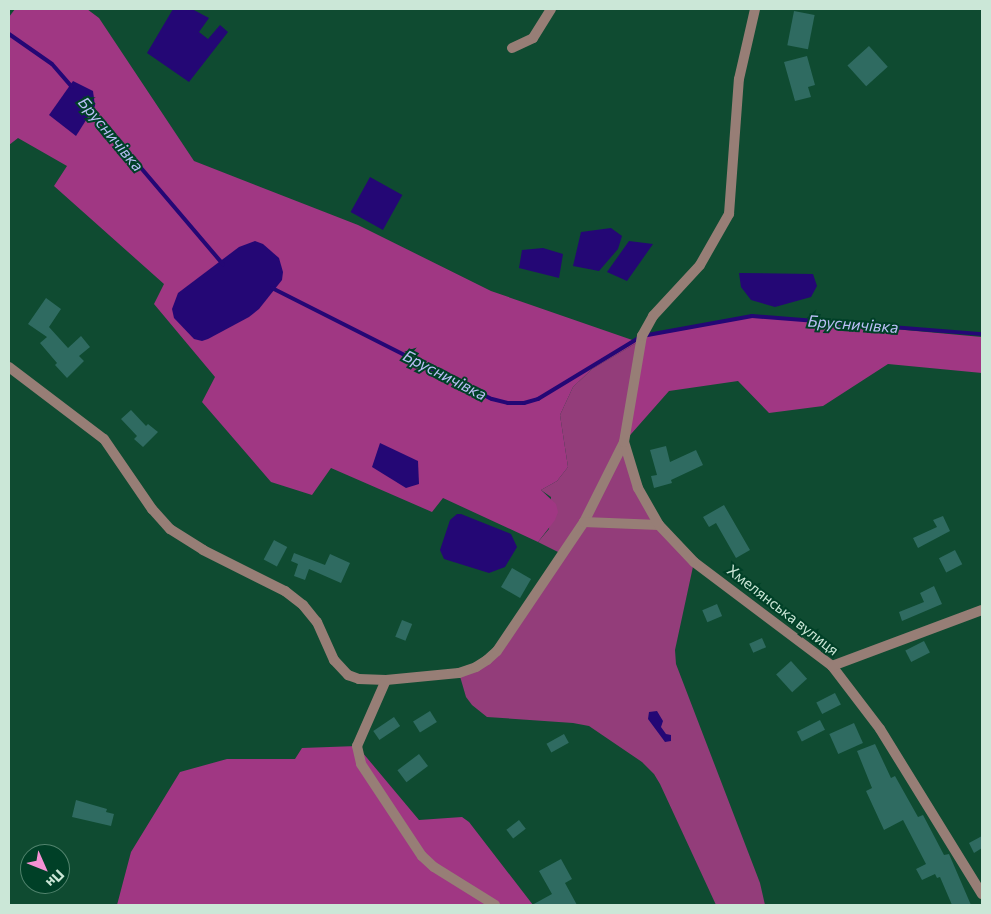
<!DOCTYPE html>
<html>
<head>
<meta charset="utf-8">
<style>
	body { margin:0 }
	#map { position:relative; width:991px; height:914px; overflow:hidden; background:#0f4b31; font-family:Commissioner,sans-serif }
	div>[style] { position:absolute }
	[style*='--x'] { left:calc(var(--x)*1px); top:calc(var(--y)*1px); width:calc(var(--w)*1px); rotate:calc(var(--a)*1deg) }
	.green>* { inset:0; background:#933d7a }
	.forest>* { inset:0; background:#a03783 }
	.water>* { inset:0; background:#240775; transform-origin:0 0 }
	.stream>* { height:4px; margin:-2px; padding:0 2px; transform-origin:2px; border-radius:2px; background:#240775 }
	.building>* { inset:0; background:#2f6b61; transform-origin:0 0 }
	.street>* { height:10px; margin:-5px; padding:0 5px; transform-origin:5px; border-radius:5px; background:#977e76 }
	span { translate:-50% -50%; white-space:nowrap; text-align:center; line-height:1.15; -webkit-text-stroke:4px #004027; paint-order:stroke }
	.street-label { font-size:15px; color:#cbe7d7 }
	.water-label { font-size:16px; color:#babff6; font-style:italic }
	.frame { position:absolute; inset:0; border:10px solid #cbe7d7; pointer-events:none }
	.north { position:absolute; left:20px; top:844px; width:50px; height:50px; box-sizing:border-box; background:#004027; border:1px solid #51836d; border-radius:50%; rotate:134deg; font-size:14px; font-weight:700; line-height:20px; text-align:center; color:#cbe7d7 }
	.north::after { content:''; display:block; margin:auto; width:18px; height:22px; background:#f491d4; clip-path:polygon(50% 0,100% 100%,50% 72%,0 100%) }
</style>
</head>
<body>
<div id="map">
	<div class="green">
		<i style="clip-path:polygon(638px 342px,624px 442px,652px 515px,694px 562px,675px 650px,676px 664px,760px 883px,765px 905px,716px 905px,660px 784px,654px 774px,642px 762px,589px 726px,573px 723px,487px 717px,472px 705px,466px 697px,459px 673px,487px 660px,562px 554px,538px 542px,549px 529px,551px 497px,541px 490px,557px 481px,568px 467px,560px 415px,573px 387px,592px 369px)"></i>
	</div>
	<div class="forest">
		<i style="clip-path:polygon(15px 9px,87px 9px,99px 18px,194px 161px,358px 225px,491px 291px,638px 342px,592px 369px,573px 387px,560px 415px,568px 467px,557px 481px,541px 490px,556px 504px,558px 512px,555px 520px,538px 542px,443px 498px,432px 512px,331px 468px,312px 495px,271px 482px,202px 402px,215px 377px,154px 304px,164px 284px,54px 186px,67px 166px,18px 138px,9px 145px,9px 17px)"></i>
		<i style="clip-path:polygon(752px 316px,982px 337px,982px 373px,888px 364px,823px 406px,769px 413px,738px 381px,669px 391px,624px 442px,642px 336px)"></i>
		<i style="clip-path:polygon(357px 746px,419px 820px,462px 817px,469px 822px,533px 905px,117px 905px,131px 852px,180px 772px,227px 759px,295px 759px,302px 748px)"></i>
	</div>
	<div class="water">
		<i style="clip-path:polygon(173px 9px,192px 9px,209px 18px,199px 32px,208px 39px,220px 25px,228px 32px,189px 82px,147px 53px)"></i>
		<i style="clip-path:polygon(73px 81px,93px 91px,95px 106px,76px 136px,49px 115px)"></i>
		<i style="left:370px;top:177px;width:37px;height:40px;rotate:29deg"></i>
		<i style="clip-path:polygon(611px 228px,622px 236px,618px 249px,599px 271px,573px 266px,581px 232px)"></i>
		<i style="clip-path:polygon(255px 241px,263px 244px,279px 258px,283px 272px,282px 280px,259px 309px,249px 317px,208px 339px,202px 341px,194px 339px,174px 318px,172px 309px,178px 293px,239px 247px)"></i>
		<i style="clip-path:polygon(629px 241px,653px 244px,627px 281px,607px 272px)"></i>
		<i style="clip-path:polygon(543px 248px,563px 254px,559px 278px,519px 268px,522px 250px)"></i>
		<i style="clip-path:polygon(739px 273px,813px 274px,817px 286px,811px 297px,775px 307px,751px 300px,741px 287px)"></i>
		<i style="clip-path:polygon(380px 443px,418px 461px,419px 484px,406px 488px,372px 467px)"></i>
		<i style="clip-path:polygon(457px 514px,461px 514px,511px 534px,517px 547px,505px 567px,489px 573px,444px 559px,440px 550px,450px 520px)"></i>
		<i style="clip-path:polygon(657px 711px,663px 721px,661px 727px,666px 734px,671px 735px,671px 741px,665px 742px,648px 719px,649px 712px)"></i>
	</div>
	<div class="stream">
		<i style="--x:9;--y:34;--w:52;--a:34.9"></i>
		<i style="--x:52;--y:64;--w:30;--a:49"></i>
		<i style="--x:90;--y:108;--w:205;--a:49.6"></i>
		<i style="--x:272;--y:288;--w:246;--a:26.8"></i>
		<i style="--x:492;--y:399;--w:16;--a:14"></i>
		<i style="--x:508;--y:403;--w:16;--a:0"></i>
		<i style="--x:524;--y:403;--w:15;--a:-16"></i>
		<i style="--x:538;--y:399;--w:122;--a:-31.2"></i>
		<i style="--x:642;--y:336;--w:112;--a:-10.3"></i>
		<i style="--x:752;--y:316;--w:231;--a:4.5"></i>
	</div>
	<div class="building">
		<i style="left:794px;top:11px;width:21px;height:35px;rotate:11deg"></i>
		<i style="left:869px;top:46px;width:28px;height:29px;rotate:48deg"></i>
		<i style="clip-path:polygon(807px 56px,815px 85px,808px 87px,811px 97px,795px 101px,784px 62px)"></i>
		<i style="clip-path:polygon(46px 298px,61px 309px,49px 327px,68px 348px,81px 336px,90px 347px,79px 356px,84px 361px,67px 378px,55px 365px,57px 363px,40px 343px,47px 337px,28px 324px)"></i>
		<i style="clip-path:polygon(131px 410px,146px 426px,148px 424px,158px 432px,143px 447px,134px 439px,137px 436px,121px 419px)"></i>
		<i style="clip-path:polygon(666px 446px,670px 462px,696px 450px,703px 465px,671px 480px,672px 483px,654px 488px,651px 476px,657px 475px,650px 450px)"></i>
		<i style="clip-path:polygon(724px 505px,750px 550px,736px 558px,716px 523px,709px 527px,703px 517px)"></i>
		<i style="clip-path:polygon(943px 516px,950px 531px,918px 548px,913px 538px,937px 527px,933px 520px)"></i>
		<i style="left:274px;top:540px;width:15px;height:22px;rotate:28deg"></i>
		<i style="left:955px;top:550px;width:16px;height:18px;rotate:63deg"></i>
		<i style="clip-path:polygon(294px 553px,325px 565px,330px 554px,350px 563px,341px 583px,309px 569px,305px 580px,294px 576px,298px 564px,291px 561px)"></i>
		<i style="left:512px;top:568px;width:22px;height:22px;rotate:30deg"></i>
		<i style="clip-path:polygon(934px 586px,942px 604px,902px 621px,899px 612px,924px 602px,920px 593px)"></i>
		<i style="left:717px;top:604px;width:13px;height:16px;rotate:67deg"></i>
		<i style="left:402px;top:620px;width:11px;height:18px;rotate:22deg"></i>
		<i style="left:762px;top:638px;width:10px;height:14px;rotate:66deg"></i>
		<i style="left:924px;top:641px;width:13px;height:21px;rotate:63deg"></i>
		<i style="left:791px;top:661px;width:24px;height:20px;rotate:48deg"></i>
		<i style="left:835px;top:693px;width:13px;height:21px;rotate:63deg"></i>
		<i style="left:430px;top:711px;width:13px;height:20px;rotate:58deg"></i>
		<i style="left:394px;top:717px;width:11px;height:25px;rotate:56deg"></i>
		<i style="left:820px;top:720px;width:11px;height:26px;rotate:63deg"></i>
		<i style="left:854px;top:723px;width:22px;height:27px;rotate:66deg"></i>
		<i style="left:564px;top:734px;width:10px;height:20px;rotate:61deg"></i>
		<i style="clip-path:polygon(875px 744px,891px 778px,895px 776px,918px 817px,923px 815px,944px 855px,949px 854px,971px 905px,952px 905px,940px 877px,937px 878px,935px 874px,922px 880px,916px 869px,926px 864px,903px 820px,884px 830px,866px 791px,872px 788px,857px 751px)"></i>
		<i style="left:419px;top:754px;width:15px;height:27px;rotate:53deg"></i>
		<i style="clip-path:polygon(76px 800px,107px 809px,106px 812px,114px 814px,111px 826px,72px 817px)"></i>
		<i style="left:519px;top:820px;width:11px;height:16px;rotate:52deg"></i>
		<i style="clip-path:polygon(982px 836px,982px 848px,974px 853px,969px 843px)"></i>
		<i style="clip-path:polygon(561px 859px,572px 879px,565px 883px,577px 905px,532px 905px,552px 894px,539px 871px)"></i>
	</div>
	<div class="street">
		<i style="--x:512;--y:48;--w:23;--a:-25"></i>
		<i style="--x:533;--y:38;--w:34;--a:-58"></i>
		<i style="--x:9;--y:367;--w:119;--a:37.2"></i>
		<i style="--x:104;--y:439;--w:85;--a:55.6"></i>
		<i style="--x:152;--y:509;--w:27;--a:48"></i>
		<i style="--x:170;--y:529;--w:39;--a:32"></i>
		<i style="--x:203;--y:550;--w:92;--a:26.6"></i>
		<i style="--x:285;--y:591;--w:23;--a:38"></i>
		<i style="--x:303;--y:605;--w:22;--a:51"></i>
		<i style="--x:317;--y:622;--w:42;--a:65.9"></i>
		<i style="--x:334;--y:660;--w:21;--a:47"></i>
		<i style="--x:348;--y:675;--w:12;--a:20"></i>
		<i style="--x:359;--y:679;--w:27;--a:2"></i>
		<i style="--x:386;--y:680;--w:73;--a:-5.5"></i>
		<i style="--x:459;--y:673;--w:18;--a:-19"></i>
		<i style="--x:476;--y:667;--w:13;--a:-32"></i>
		<i style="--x:487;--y:660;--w:13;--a:-42"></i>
		<i style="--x:497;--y:651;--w:156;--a:-56"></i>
		<i style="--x:584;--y:522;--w:89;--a:-63.4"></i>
		<i style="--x:584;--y:522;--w:75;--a:2.3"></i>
		<i style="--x:659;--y:525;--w:51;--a:46.6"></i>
		<i style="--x:694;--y:562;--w:173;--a:37"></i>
		<i style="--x:832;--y:666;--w:79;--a:52.7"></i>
		<i style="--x:880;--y:729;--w:194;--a:58.3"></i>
		<i style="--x:659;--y:525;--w:43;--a:-119.6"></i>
		<i style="--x:638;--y:488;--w:48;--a:-106.9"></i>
		<i style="--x:624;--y:442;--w:108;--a:-80.4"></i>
		<i style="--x:642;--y:336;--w:23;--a:-61"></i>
		<i style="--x:653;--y:316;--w:69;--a:-47.3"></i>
		<i style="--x:700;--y:265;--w:59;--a:-60.4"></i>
		<i style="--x:729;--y:214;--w:135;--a:-85.8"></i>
		<i style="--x:739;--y:79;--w:72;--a:-77.1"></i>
		<i style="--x:832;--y:666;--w:160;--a:-20.5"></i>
		<i style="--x:386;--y:680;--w:72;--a:113.7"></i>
		<i style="--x:357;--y:746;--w:18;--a:77"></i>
		<i style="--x:361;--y:764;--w:110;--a:56.5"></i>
		<i style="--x:422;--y:856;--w:16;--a:43"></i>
		<i style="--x:434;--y:867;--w:72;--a:31.9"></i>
	</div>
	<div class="street-label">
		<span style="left:783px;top:610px;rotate:38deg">Хмелянська вулиця</span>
	</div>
	<div class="water-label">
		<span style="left:111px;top:134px;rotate:50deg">Брусничівка</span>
		<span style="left:853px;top:324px;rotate:4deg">Брусничівка</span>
		<span style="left:445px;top:375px;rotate:27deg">Брусничівка</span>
	</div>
	<div class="frame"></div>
	<div class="north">Пн</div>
</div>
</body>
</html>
